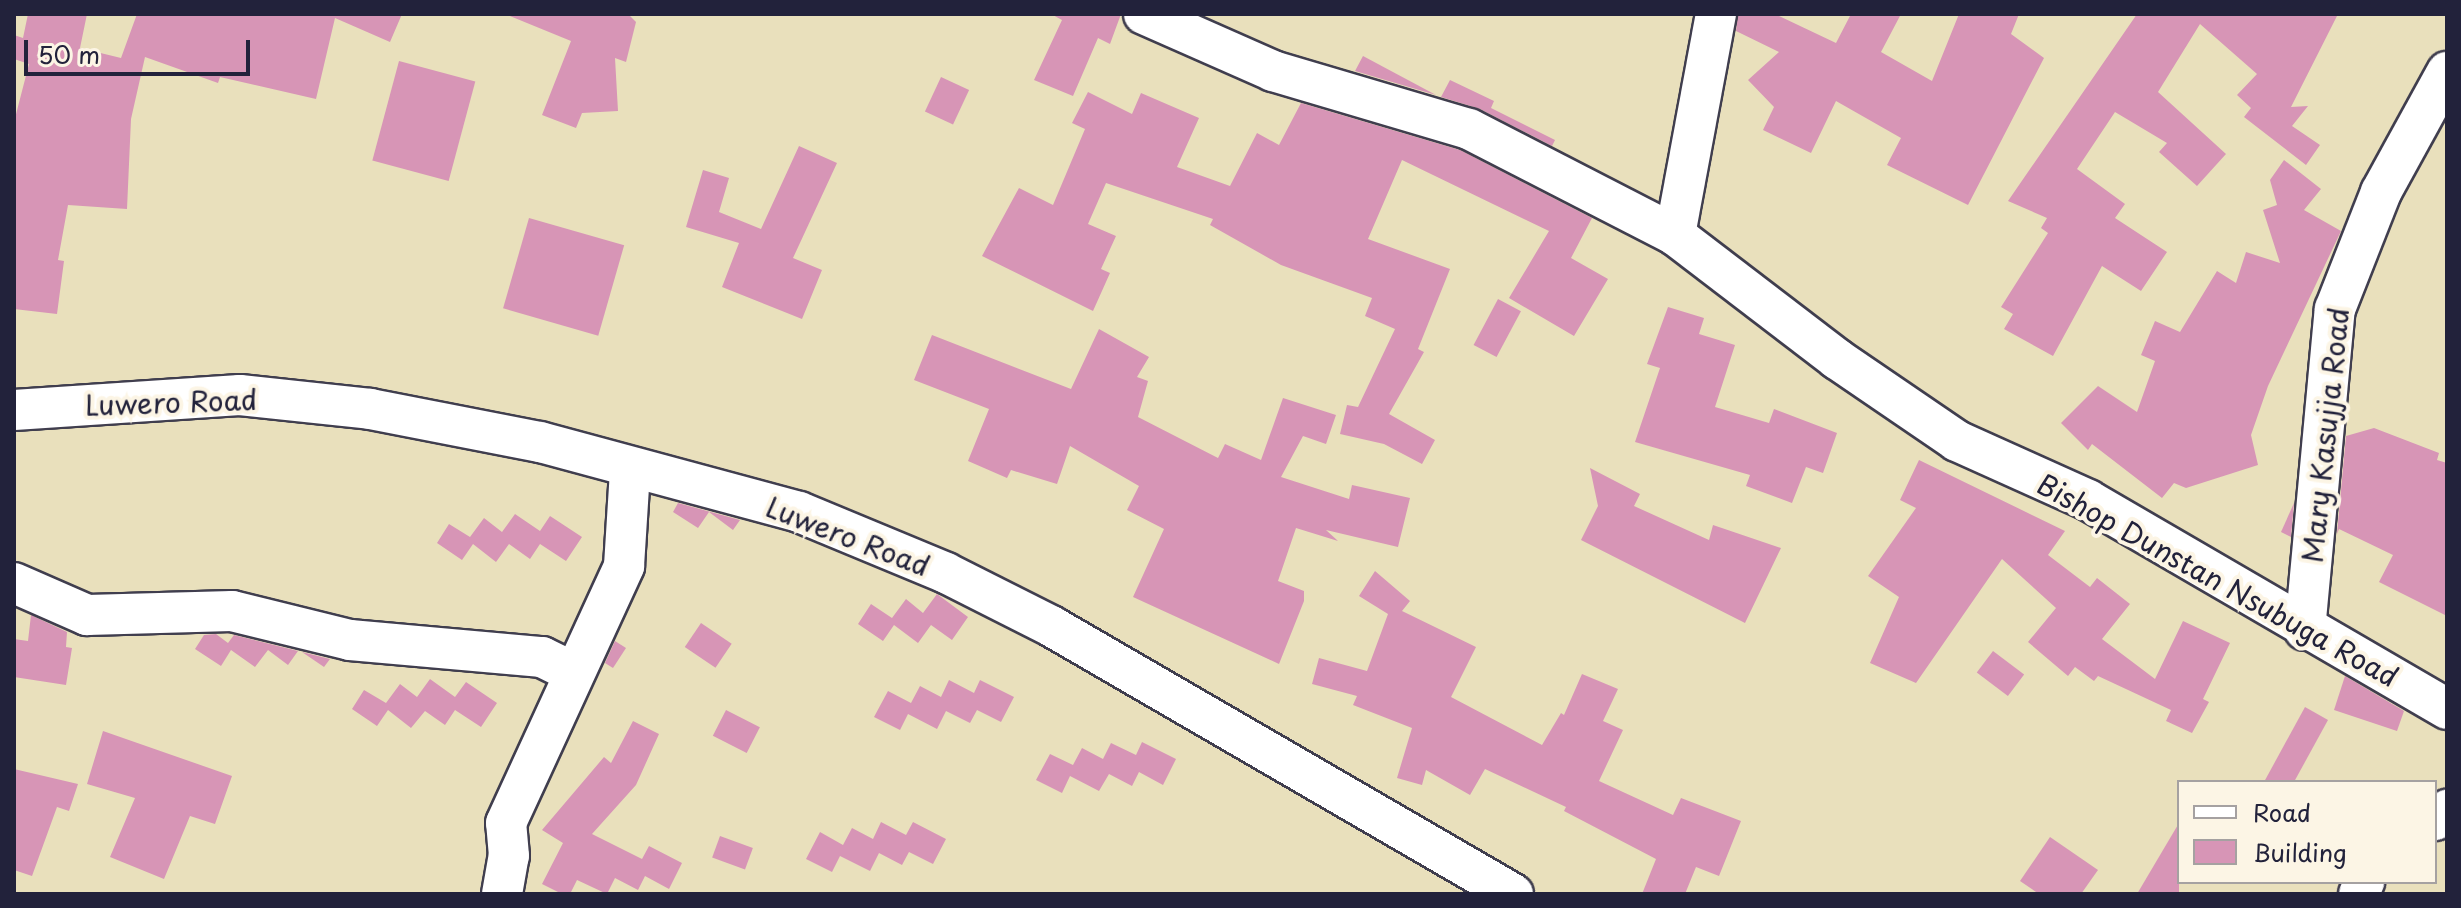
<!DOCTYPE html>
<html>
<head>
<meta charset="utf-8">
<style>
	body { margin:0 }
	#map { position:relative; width:2461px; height:908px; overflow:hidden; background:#e9e0bc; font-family:"Playpen Sans",sans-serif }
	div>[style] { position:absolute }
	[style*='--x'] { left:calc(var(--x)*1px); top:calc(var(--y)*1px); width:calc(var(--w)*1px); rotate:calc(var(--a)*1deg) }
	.building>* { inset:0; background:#d795b6; transform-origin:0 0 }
	.roads { filter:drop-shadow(2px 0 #403e4e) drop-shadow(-2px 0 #403e4e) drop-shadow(0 2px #403e4e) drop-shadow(0 -2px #403e4e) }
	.minor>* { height:40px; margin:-20px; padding:0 20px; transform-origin:20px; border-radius:20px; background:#fff }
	span { translate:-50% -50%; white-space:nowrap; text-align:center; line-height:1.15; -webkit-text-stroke:8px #fcf5e5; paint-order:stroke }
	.street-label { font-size:28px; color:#22223b }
	.frame { position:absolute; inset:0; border:16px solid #22223b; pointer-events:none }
	.legend { position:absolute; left:2177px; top:780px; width:260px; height:104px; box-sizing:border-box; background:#fcf5e5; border:2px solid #a5a1a1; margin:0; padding:10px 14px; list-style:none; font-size:24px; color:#22223b }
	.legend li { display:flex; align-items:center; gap:16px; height:40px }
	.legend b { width:40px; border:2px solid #a5a1a1 }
	.scale { position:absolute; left:24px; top:40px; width:226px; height:36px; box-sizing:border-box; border:4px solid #22223b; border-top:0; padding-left:10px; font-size:24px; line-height:28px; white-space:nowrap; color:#22223b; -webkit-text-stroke:6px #fcf5e5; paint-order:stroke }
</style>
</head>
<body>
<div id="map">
	<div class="building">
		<i style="clip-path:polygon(28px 14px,87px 14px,80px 48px,121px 58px,137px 14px,402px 14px,390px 42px,335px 18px,316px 99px,220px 77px,218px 83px,145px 57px,131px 119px,127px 209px,68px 205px,58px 260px,64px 261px,57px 314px,14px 309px,14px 122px,29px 64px,14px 59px,14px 35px,23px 38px)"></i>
		<i style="clip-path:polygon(505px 14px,628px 14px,636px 22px,626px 62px,615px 58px,618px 111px,582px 113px,576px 128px,542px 115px,571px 41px)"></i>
		<i style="clip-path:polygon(1051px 14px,1121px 14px,1110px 44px,1098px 38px,1073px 96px,1034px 80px,1062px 20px)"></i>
		<i style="clip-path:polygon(1738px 14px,1775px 14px,1836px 43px,1851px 14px,1901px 14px,1881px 52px,1932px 81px,1959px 14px,2019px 14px,2011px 34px,2044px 58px,1968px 205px,1887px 165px,1901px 138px,1836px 101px,1811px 153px,1763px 130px,1774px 107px,1748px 80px,1779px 52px,1736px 31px)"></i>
		<i style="clip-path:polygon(2137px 14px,2338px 14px,2291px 107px,2308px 106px,2292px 126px,2320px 145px,2306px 165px,2244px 117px,2251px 108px,2237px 95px,2257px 74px,2200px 24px,2158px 92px,2226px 154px,2197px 186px,2159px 152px,2167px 143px,2115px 112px,2077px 169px,2125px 204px,2115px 218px,2167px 252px,2141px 291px,2102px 266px,2053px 356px,2004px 329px,2013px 314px,2001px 307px,2048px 233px,2041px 228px,2047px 218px,2008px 201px)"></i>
		<i style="clip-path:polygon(1363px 56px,1436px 95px,1355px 71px)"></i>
		<i style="left:399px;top:61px;width:79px;height:103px;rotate:15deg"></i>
		<i style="left:941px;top:77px;width:31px;height:38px;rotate:25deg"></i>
		<i style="clip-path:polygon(1450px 80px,1494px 101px,1491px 108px,1555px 140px,1552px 146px,1480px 109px,1441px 97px)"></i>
		<i style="clip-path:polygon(1088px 92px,1132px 114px,1141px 93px,1199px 118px,1177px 167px,1230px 186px,1257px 133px,1279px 145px,1301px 103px,1460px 150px,1592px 218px,1571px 258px,1608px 279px,1574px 336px,1509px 298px,1549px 231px,1402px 160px,1368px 239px,1450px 269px,1418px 349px,1424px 352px,1389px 414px,1435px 440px,1422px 464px,1384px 444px,1340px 434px,1347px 405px,1358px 407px,1395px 329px,1365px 316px,1372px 298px,1281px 265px,1210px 225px,1213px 219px,1106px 183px,1088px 224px,1116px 236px,1101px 269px,1110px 273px,1093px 311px,982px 256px,1019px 188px,1053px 205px,1085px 129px,1072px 123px)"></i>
		<i style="clip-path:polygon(799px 146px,837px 163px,793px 258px,822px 270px,802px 319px,722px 287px,739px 243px,686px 227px,703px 170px,729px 178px,719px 212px,761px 229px)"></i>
		<i style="clip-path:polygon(2284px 160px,2321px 189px,2304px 210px,2341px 231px,2268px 386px,2251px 435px,2258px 465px,2186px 488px,2174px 483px,2162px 498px,2092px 444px,2088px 450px,2061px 423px,2098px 386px,2137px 412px,2155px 361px,2141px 355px,2155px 321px,2180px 332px,2217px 271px,2236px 283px,2246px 252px,2280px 263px,2263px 210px,2277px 205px,2270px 180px)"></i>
		<i style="left:529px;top:218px;width:99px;height:94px;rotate:16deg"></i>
		<i style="left:1498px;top:299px;width:26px;height:52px;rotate:28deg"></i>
		<i style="clip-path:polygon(1668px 307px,1704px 318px,1699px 334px,1735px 345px,1715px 407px,1769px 423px,1774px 409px,1837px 433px,1823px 473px,1806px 467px,1792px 503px,1746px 486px,1750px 475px,1635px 442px,1660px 368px,1647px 364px)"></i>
		<i style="clip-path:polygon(1099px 329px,1149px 357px,1137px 377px,1148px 381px,1138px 417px,1218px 458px,1225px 444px,1261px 460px,1283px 398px,1336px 415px,1326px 444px,1303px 436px,1281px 477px,1349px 499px,1352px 485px,1410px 498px,1398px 547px,1326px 530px,1338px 541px,1296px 528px,1278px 581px,1304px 591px,1304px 601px,1279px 664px,1133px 597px,1164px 529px,1127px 510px,1139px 486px,1070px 446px,1057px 484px,1011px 470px,1007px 478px,968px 461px,989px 409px,914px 380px,932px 335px,1071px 389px)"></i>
		<i style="clip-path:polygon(2374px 428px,2439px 453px,2437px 460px,2447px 463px,2447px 616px,2379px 582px,2393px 555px,2339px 529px,2337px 534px,2346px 436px)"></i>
		<i style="clip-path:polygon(1919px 460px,2065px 531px,2048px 555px,2090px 587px,2097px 578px,2130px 604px,2102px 639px,2155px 679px,2183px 621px,2230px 643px,2203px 699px,2209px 702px,2192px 733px,2166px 721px,2171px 710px,2098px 676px,2094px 681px,2075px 667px,2068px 676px,2028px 642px,2056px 608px,2002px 559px,1916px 683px,1870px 663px,1899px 597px,1868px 576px,1916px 508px,1900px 500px)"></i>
		<i style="clip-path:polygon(1590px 468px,1640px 494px,1634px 506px,1709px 540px,1713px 525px,1781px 548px,1745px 623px,1581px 540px,1598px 506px)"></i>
		<i style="clip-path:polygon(678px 503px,740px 520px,733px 530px,709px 512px,698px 528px,673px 512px)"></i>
		<i style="clip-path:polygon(2294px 503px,2291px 537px,2281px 532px)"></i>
		<i style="clip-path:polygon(515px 514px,540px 531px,550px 516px,582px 537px,566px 561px,540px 544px,530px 559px,509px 544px,496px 562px,473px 544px,462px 560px,437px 543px,449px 524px,470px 537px,484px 518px,502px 532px)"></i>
		<i style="clip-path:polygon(1375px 571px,1410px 601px,1402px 611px,1476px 647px,1451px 697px,1542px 745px,1561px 713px,1564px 715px,1582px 674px,1618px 689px,1603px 721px,1623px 730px,1599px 781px,1673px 815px,1681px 798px,1741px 821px,1719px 876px,1696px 867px,1685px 894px,1642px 894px,1656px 859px,1564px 811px,1566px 807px,1485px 769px,1470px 795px,1426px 770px,1422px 785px,1397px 778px,1412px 728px,1353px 705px,1357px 696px,1312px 684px,1319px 658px,1367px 671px,1388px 614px,1359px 596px)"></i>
		<i style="clip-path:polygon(937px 594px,968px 617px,952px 640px,931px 625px,918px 643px,894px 625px,883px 641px,858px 624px,871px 604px,892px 618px,906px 599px,923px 613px)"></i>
		<i style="clip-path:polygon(31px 615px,67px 632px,66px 647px,72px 648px,66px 685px,14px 677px,14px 639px,28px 641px)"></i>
		<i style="left:701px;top:623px;width:37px;height:29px;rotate:34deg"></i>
		<i style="clip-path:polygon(216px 634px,228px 643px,234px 635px,298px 651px,288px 665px,268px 650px,255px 667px,231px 650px,221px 666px,195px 649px,204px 635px)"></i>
		<i style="clip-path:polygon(615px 641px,626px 648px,613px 668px,605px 663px)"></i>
		<i style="left:1993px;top:651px;width:39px;height:27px;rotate:37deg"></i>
		<i style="clip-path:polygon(302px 652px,330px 659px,324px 667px)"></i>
		<i style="clip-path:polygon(2345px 676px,2404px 711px,2397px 731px,2334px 710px)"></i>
		<i style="clip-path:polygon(430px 679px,455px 697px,466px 682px,497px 703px,481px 727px,455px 710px,445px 725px,425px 711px,411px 728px,388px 710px,377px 726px,352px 709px,364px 690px,386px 703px,400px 684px,417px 697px)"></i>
		<i style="clip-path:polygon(949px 680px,974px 693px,980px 680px,1014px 697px,1001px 722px,977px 710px,970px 723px,946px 711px,937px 729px,908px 714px,900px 730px,874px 717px,888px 691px,911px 703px,920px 686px,941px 697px)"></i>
		<i style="clip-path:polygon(2305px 707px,2328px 720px,2294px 782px,2264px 782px)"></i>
		<i style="left:726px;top:710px;width:38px;height:29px;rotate:27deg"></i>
		<i style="clip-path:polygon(633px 721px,659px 734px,636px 785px,592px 834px,642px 859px,649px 846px,682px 863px,669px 889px,645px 876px,638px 890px,615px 878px,607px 894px,577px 880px,570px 894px,562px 894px,542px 884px,563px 843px,542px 830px,604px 757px,611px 763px)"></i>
		<i style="clip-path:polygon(103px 731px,232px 776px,215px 824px,190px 816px,164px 879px,110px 857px,135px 798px,87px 784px)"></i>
		<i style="clip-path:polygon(1142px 742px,1176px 759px,1163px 785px,1139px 772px,1132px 786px,1109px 774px,1099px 791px,1070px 776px,1062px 793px,1036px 780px,1050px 754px,1073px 765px,1082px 748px,1103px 759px,1111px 743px,1136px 755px)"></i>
		<i style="clip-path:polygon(14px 769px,78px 784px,69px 811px,57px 807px,32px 876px,14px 870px)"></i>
		<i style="clip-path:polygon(881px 822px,906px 835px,913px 822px,946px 839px,933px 864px,909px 852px,902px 865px,879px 853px,870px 871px,840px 856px,832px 872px,806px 859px,820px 832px,843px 845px,852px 828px,873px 839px)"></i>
		<i style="clip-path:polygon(2179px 823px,2179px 894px,2137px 894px)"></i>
		<i style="left:720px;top:836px;width:35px;height:23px;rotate:20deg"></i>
		<i style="clip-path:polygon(2050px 837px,2098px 870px,2081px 894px,2039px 894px,2020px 881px)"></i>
	</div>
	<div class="roads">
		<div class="minor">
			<i style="--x:1144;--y:14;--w:141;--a:23.8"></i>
			<i style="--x:1273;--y:71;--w:204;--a:16.5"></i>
			<i style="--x:1469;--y:129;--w:232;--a:27.2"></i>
			<i style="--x:1675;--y:235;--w:204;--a:37.4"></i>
			<i style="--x:1837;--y:359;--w:145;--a:34.3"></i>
			<i style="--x:1957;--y:441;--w:144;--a:24.2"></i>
			<i style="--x:2088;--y:500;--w:415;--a:30.2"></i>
			<i style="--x:1675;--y:235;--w:225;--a:-79.5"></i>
			<i style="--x:14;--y:410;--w:226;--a:-3.8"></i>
			<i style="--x:240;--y:395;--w:131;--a:6.1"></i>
			<i style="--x:370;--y:409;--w:173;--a:11"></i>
			<i style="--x:540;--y:442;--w:268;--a:15.1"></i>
			<i style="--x:799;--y:512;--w:159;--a:22.5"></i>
			<i style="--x:946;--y:573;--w:118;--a:26.8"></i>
			<i style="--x:1051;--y:626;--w:534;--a:30.12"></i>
			<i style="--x:14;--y:583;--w:80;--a:23.7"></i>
			<i style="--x:87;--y:615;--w:145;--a:-1.6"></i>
			<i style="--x:232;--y:611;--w:122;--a:13.8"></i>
			<i style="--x:350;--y:640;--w:193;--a:5.1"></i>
			<i style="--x:542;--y:657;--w:34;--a:26"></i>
			<i style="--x:2305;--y:630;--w:322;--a:-84.7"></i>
			<i style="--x:2335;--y:309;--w:126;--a:-68.5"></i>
			<i style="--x:2381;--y:192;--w:137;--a:-61.2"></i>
			<i style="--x:2435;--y:820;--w:16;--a:-40"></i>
			<i style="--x:502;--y:894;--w:39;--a:-80"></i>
			<i style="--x:509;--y:856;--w:33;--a:-95"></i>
			<i style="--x:506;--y:823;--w:283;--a:-65.3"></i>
			<i style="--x:624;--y:566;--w:96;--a:-86.4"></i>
			<i style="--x:2359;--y:894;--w:13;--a:-67"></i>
		</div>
	</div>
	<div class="street-label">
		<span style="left:171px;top:402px;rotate:-2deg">Luwero Road</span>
		<span style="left:2325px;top:435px;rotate:-84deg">Mary Kasujja Road</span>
		<span style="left:848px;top:536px;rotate:21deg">Luwero Road</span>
		<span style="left:2218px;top:580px;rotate:29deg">Bishop Dunstan Nsubuga Road</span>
	</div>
	<div class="frame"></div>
	<ul class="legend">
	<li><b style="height:10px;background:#fff"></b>Road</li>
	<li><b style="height:22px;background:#d795b6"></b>Building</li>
	</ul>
	<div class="scale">50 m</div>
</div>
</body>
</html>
